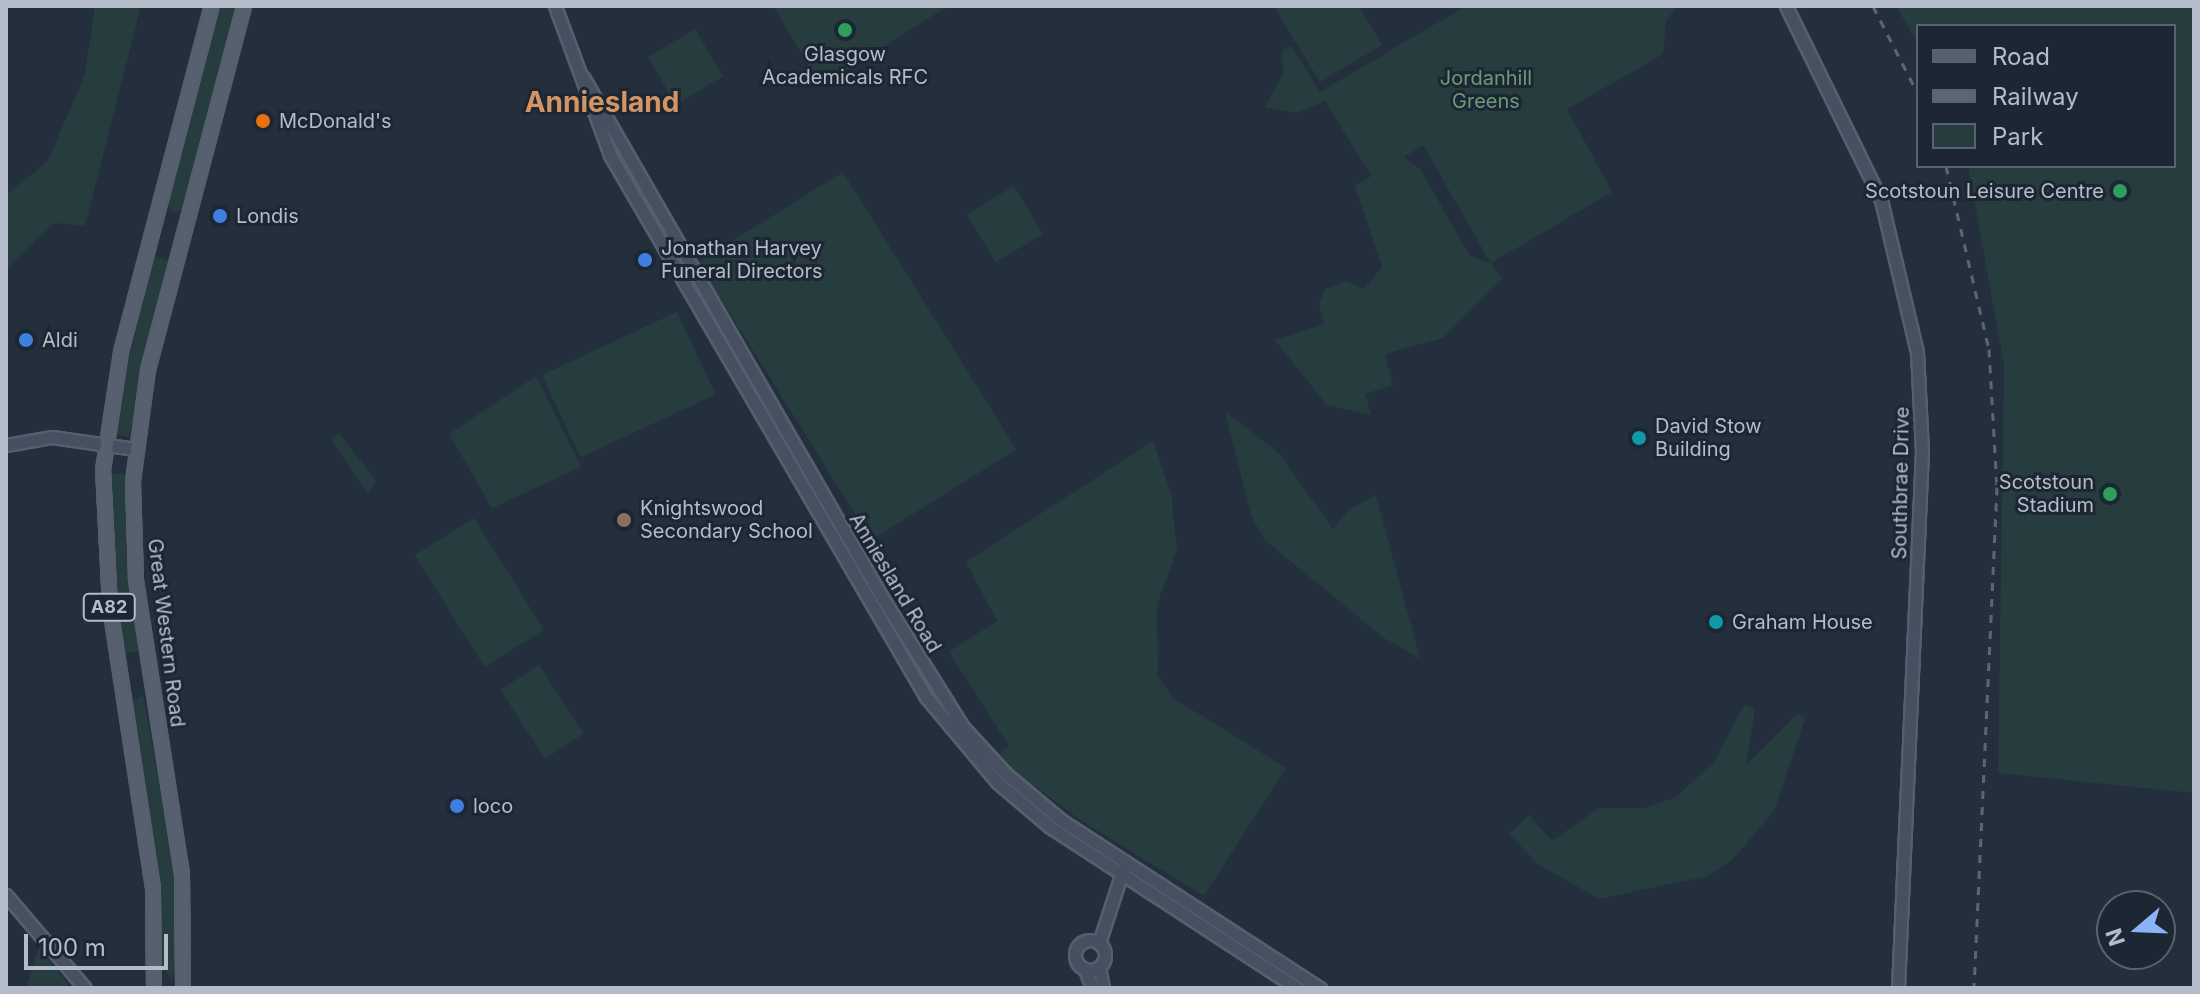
<!DOCTYPE html>
<html>
<head>
<meta charset="utf-8">
<style>
	body { margin:0 }
	#map { position:relative; width:2200px; height:994px; overflow:hidden; background:#242f3e; font-family:Inter,sans-serif }
	div>[style] { position:absolute }
	[style*='--x'] { left:calc(var(--x)*1px); top:calc(var(--y)*1px); width:calc(var(--w)*1px); rotate:calc(var(--a)*1deg) }
	.green>* { inset:0; background:#263c3f; transform-origin:0 0 }
	.roads { filter:drop-shadow(2px 0 #565f6c) drop-shadow(-2px 0 #565f6c) drop-shadow(0 2px #565f6c) drop-shadow(0 -2px #565f6c) }
	.secondary>* { height:11px; margin:-5.5px; padding:0 5.5px; transform-origin:5.5px; border-radius:5.5px; background:#465061 }
	.secondary>.ring { margin:-5.5px; padding:0; box-sizing:content-box; background:none; border:11px solid #465061; border-radius:50% }
	.primary>* { height:12px; margin:-6px; padding:0 6px; transform-origin:6px; border-radius:6px; background:#56606e }
	.rail>* { height:3px; margin-top:-1.5px; transform-origin:0; background:repeating-linear-gradient(90deg,#5a6575 0 8px,transparent 0 16px) }
	.dots>* { width:22px; height:22px; translate:-50% -50%; box-sizing:border-box; border:4px solid #1d2633; border-radius:50% }
	span { translate:-50% -50%; white-space:nowrap; text-align:center; line-height:1.15; -webkit-text-stroke:6px #1d2633; paint-order:stroke }
	.shield-label span { padding:2px 6px; background:#1d2633; border:2px solid; border-radius:6px; -webkit-text-stroke-width:0 }
	.shield-label { font-size:18px; color:#b4bcc9; font-weight:700 }
	.poi-label { font-size:20px; color:#b4bcc9 }
	.left { translate:0 -50%; text-align:left }
	.right { translate:-100% -50%; text-align:right }
	.park-label { font-size:20px; color:#6b9a76 }
	.street-label { font-size:20px; color:#b4bcc9 }
	.district-label { font-size:28px; color:#d59563; font-weight:700 }
	.frame { position:absolute; inset:0; border:8px solid #b4bcc9; pointer-events:none }
	.legend { position:absolute; left:1916px; top:24px; width:260px; height:144px; box-sizing:border-box; background:#1d2633; border:2px solid #59626f; margin:0; padding:10px 14px; list-style:none; font-size:24px; color:#b4bcc9 }
	.legend li { display:flex; align-items:center; gap:16px; height:40px }
	.legend b { width:40px; border:2px solid #59626f }
	.north { position:absolute; left:2096px; top:890px; width:80px; height:80px; box-sizing:border-box; background:#1d2633; border:2px solid #59626f; border-radius:50%; rotate:251deg; font-size:22px; font-weight:700; line-height:32px; text-align:center; color:#b4bcc9 }
	.north::after { content:''; display:block; margin:auto; width:28px; height:36px; background:#8ab4f8; clip-path:polygon(50% 0,100% 100%,50% 72%,0 100%) }
	.scale { position:absolute; left:24px; top:934px; width:144px; height:36px; box-sizing:border-box; border:4px solid #b4bcc9; border-top:0; padding-left:10px; font-size:24px; line-height:28px; white-space:nowrap; color:#b4bcc9; -webkit-text-stroke:6px #1d2633; paint-order:stroke }
</style>
</head>
<body>
<div id="map">
	<div class="green">
		<i style="clip-path:polygon(95px 6px,141px 6px,85px 226px,54px 223px,6px 269px,6px 195px,48px 161px,85px 74px)"></i>
		<i style="clip-path:polygon(219px 6px,237px 6px,183px 209px,173px 213px,167px 204px)"></i>
		<i style="clip-path:polygon(773px 6px,948px 6px,821px 86px)"></i>
		<i style="clip-path:polygon(1274px 6px,1359px 6px,1382px 45px,1320px 82px)"></i>
		<i style="clip-path:polygon(evenodd,1466px 6px,1677px 6px,1666px 21px,1663px 54px,1567px 109px,1612px 192px,1491px 263px,1502px 279px,1443px 338px,1385px 354px,1393px 385px,1365px 394px,1371px 415px,1327px 405px,1275px 340px,1324px 324px,1319px 304px,1325px 289px,1346px 281px,1364px 289px,1382px 267px,1355px 186px,1371px 176px,1325px 101px,1296px 113px,1265px 107px,1283px 74px,1282px 50px,1291px 46px,1320px 92px,1466px 6px,1423px 145px,1490px 262px,1490px 263px,1470px 256px,1420px 169px,1404px 157px,1423px 145px)"></i>
		<i style="clip-path:polygon(1896px 6px,2194px 6px,2194px 793px,1998px 773px,2004px 365px,1968px 166px,2174px 166px,2174px 26px,1918px 26px,1918px 44px)"></i>
		<i style="left:695px;top:29px;width:55px;height:55px;rotate:59deg"></i>
		<i style="left:843px;top:172px;width:327px;height:171px;rotate:58deg"></i>
		<i style="left:1014px;top:186px;width:56px;height:55px;rotate:59deg"></i>
		<i style="clip-path:polygon(154px 256px,169px 260px,129px 437px,115px 434px,118px 406px)"></i>
		<i style="left:677px;top:312px;width:91px;height:149px;rotate:65deg"></i>
		<i style="clip-path:polygon(536px 376px,581px 467px,492px 508px,449px 434px)"></i>
		<i style="clip-path:polygon(1225px 412px,1278px 452px,1333px 529px,1349px 510px,1376px 495px,1420px 659px,1384px 638px,1266px 541px,1252px 518px)"></i>
		<i style="clip-path:polygon(339px 433px,376px 481px,367px 493px,331px 439px)"></i>
		<i style="clip-path:polygon(1153px 441px,1171px 494px,1177px 549px,1157px 605px,1158px 676px,1173px 698px,1286px 768px,1204px 896px,1083px 822px,994px 756px,1009px 746px,949px 652px,997px 621px,966px 562px)"></i>
		<i style="clip-path:polygon(124px 473px,138px 651px,124px 654px,112px 568px,111px 474px)"></i>
		<i style="left:474px;top:518px;width:132px;height:70px;rotate:58deg"></i>
		<i style="left:539px;top:665px;width:82px;height:46px;rotate:57deg"></i>
		<i style="clip-path:polygon(143px 694px,175px 873px,179px 927px,172px 981px,162px 966px,160px 886px,132px 702px)"></i>
		<i style="clip-path:polygon(1744px 705px,1755px 709px,1746px 765px,1798px 713px,1805px 719px,1774px 811px,1733px 859px,1708px 876px,1599px 899px,1538px 864px,1509px 834px,1529px 815px,1552px 841px,1599px 808px,1643px 808px,1675px 798px,1714px 762px)"></i>
		<i style="clip-path:polygon(39px 947px,68px 984px,67px 988px,26px 988px)"></i>
	</div>
	<div class="roads">
		<div class="secondary">
			<i style="--x:555;--y:6;--w:159;--a:69.7"></i>
			<i style="--x:610;--y:155;--w:627;--a:59.76"></i>
			<i style="--x:926;--y:697;--w:111;--a:50.1"></i>
			<i style="--x:997;--y:782;--w:70;--a:40.3"></i>
			<i style="--x:1050;--y:827;--w:295;--a:33.1"></i>
			<i style="--x:1786;--y:6;--w:216;--a:63.9"></i>
			<i style="--x:1881;--y:200;--w:156;--a:76.7"></i>
			<i style="--x:1917;--y:352;--w:99;--a:87.1"></i>
			<i style="--x:1922;--y:451;--w:538;--a:92.56"></i>
			<i style="--x:583;--y:77;--w:602;--a:60.11"></i>
			<i style="--x:883;--y:599;--w:151;--a:58"></i>
			<i style="--x:963;--y:727;--w:62;--a:47.6"></i>
			<i style="--x:1005;--y:773;--w:73;--a:40"></i>
			<i style="--x:1061;--y:820;--w:309;--a:33"></i>
			<i style="--x:6;--y:445;--w:47;--a:-9.9"></i>
			<i style="--x:52;--y:437;--w:84;--a:8.2"></i>
			<i style="--x:6;--y:895;--w:122;--a:49.7"></i>
			<i class="ring" style="left:1075px;top:940px;width:19px;height:19px"></i>
			<i style="--x:1099;--y:943;--w:78;--a:-72"></i>
			<i style="--x:1099;--y:967;--w:21;--a:79"></i>
			<i style="--x:1085;--y:969;--w:20;--a:70"></i>
		</div>
		<div class="primary">
			<i style="--x:154;--y:988;--w:100;--a:-90.6"></i>
			<i style="--x:153;--y:888;--w:284;--a:-98.7"></i>
			<i style="--x:110;--y:607;--w:137;--a:-92.9"></i>
			<i style="--x:103;--y:470;--w:119;--a:-81.3"></i>
			<i style="--x:121;--y:352;--w:358;--a:-75.3"></i>
			<i style="--x:183;--y:988;--w:114;--a:-90.5"></i>
			<i style="--x:182;--y:874;--w:299;--a:-98.9"></i>
			<i style="--x:136;--y:579;--w:98;--a:-91.8"></i>
			<i style="--x:133;--y:481;--w:112;--a:-82.3"></i>
			<i style="--x:148;--y:370;--w:376;--a:-75.2"></i>
		</div>
	</div>
	<div class="rail">
		<i style="--x:1873;--y:6;--w:99;--a:62.9"></i>
		<i style="--x:1946;--y:166;--w:188;--a:76.8"></i>
		<i style="--x:1989;--y:349;--w:138;--a:86.7"></i>
		<i style="--x:1997;--y:487;--w:502;--a:92.63"></i>
	</div>
	<div class="dots">
		<i style="left:845px;top:30px;background:#2e9e5b"></i>
		<i style="left:263px;top:121px;background:#e8710a"></i>
		<i style="left:2120px;top:191px;background:#2e9e5b"></i>
		<i style="left:220px;top:216px;background:#3f7fe0"></i>
		<i style="left:645px;top:260px;background:#3f7fe0"></i>
		<i style="left:26px;top:340px;background:#3f7fe0"></i>
		<i style="left:1639px;top:438px;background:#0f9aa8"></i>
		<i style="left:2110px;top:494px;background:#2e9e5b"></i>
		<i style="left:624px;top:520px;background:#8d6e63"></i>
		<i style="left:1716px;top:622px;background:#0f9aa8"></i>
		<i style="left:457px;top:806px;background:#3f7fe0"></i>
	</div>
	<div class="shield-label">
		<span style="left:109px;top:607px">A82</span>
	</div>
	<div class="poi-label">
		<span style="left:845px;top:66px">Glasgow<br>Academicals RFC</span>
		<span class="left" style="left:279px;top:121px">McDonald's</span>
		<span class="right" style="left:2104px;top:191px">Scotstoun Leisure Centre</span>
		<span class="left" style="left:236px;top:216px">Londis</span>
		<span class="left" style="left:661px;top:260px">Jonathan Harvey<br>Funeral Directors</span>
		<span class="left" style="left:42px;top:340px">Aldi</span>
		<span class="left" style="left:1655px;top:438px">David Stow<br>Building</span>
		<span class="right" style="left:2094px;top:494px">Scotstoun<br>Stadium</span>
		<span class="left" style="left:640px;top:520px">Knightswood<br>Secondary School</span>
		<span class="left" style="left:1732px;top:622px">Graham House</span>
		<span class="left" style="left:473px;top:806px">loco</span>
	</div>
	<div class="park-label">
		<span style="left:1486px;top:90px">Jordanhill<br>Greens</span>
	</div>
	<div class="street-label">
		<span style="left:1901px;top:483px;rotate:-89deg">Southbrae Drive</span>
		<span style="left:895px;top:583px;rotate:59deg">Anniesland Road</span>
		<span style="left:166px;top:633px;rotate:83deg">Great Western Road</span>
	</div>
	<div class="district-label">
		<span style="left:602px;top:102px">Anniesland</span>
	</div>
	<div class="frame"></div>
	<ul class="legend">
	<li><b style="height:10px;background:#56606e"></b>Road</li>
	<li><b style="height:10px;background:#5a6575"></b>Railway</li>
	<li><b style="height:22px;background:#263c3f"></b>Park</li>
	</ul>
	<div class="north">N</div>
	<div class="scale">100 m</div>
</div>
</body>
</html>
